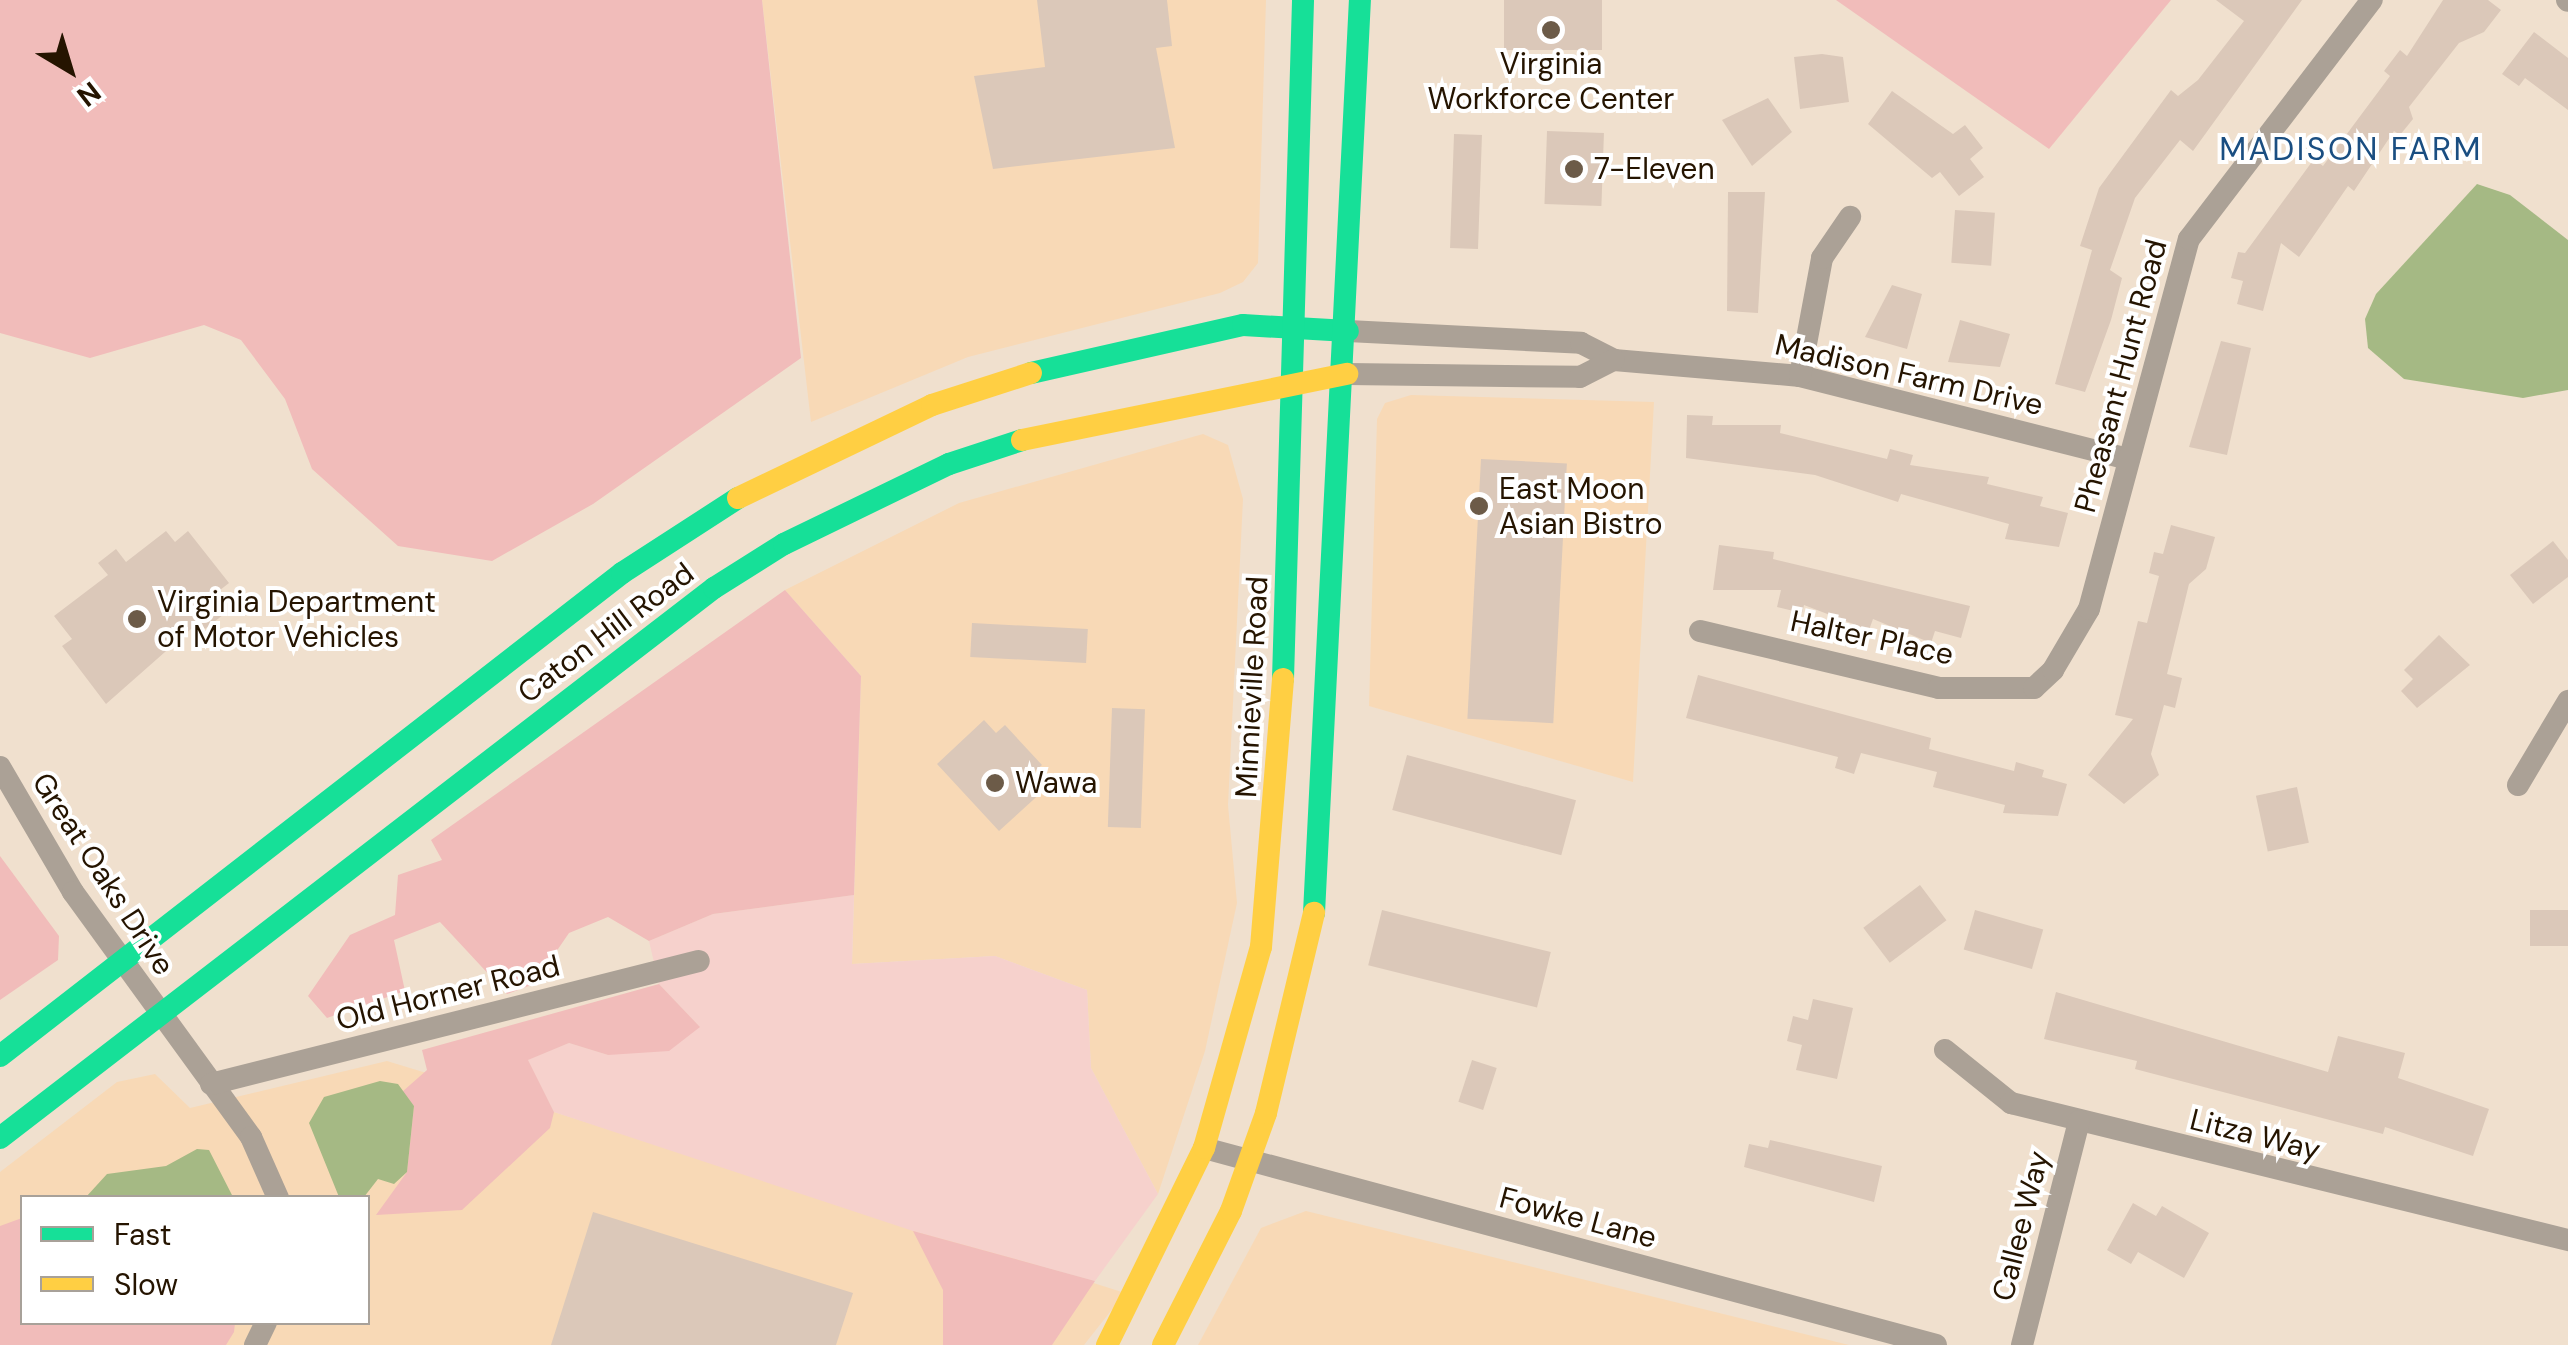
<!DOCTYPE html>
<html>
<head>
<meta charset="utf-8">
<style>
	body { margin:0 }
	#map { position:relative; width:2568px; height:1345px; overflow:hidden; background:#f0e0ce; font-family:"DM Sans",sans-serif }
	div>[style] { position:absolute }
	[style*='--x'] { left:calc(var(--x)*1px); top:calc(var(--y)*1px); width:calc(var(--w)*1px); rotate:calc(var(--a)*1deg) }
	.built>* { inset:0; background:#f8d9b6 }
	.green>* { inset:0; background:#f6d1cc }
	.forest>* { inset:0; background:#f1bcba }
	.water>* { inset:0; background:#a5b984 }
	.building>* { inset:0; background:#dbc8b9; transform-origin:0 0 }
	.street>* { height:22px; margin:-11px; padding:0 11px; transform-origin:11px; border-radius:11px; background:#aba196 }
	.fast>* { height:22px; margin:-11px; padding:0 11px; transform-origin:11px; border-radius:11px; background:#16e098 }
	.slow>* { height:22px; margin:-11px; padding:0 11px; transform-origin:11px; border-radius:11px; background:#ffcf43 }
	.dots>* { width:28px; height:28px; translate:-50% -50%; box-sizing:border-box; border:5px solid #fff; border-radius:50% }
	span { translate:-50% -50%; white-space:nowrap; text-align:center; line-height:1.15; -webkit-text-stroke:8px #fff; paint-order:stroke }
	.poi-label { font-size:30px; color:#251400 }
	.left { translate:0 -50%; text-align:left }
	.street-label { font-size:30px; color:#251400 }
	.neighbourhood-label { font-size:32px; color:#1a4e81; letter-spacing:2.5px }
	.legend { position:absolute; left:20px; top:1195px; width:350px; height:130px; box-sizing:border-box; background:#fff; border:2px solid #a8a199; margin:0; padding:12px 18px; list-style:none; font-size:30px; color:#251400 }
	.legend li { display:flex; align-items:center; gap:20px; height:50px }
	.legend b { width:50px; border:2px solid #a8a199 }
	.north { position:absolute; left:20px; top:20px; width:100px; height:100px; -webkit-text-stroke:8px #fff; paint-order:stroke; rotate:142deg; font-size:28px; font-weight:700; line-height:40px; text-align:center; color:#251400 }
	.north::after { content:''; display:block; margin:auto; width:35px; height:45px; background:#251400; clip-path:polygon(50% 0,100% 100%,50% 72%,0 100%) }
</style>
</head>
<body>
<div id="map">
	<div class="built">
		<i style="clip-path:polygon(762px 0,1266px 0,1258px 263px,1243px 282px,1220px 293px,968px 357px,811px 422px)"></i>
		<i style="clip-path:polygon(1411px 395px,1654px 402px,1633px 782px,1369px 706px,1377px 419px,1385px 403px)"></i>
		<i style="clip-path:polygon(1203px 434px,1228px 445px,1243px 499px,1228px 805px,1237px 903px,1205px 1051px,1158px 1194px,1091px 1068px,1087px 990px,995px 956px,852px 964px,861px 676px,785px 590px,959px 503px)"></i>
		<i style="clip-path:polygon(evenodd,387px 1061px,554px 1112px,1125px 1293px,1084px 1345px,0 1345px,0 1172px,117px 1082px,155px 1074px,190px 1108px,387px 1061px,22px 1198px,368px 1198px,368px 1322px,22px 1322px,22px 1198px)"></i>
		<i style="clip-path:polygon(1306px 1211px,1849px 1345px,1198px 1345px,1261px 1228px)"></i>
	</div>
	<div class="green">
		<i style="clip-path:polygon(854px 895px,852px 964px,995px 956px,1087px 990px,1091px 1068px,1158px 1194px,1095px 1281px,913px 1231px,554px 1112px,527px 1060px,569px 1043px,608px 1055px,699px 1026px,659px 984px,649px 941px,713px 914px)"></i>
	</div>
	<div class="forest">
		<i style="clip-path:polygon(0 0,762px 0,801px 358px,593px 504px,492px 561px,398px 546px,312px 469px,285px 399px,241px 340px,204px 325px,90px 358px,0 333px)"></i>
		<i style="clip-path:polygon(1836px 0,2171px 0,2049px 149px)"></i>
		<i style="clip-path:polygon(785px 590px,861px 676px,854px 895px,713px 914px,649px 941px,608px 917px,569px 933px,534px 984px,507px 994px,440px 922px,394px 940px,405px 991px,327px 1018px,308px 996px,350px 935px,395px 915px,398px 875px,442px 860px,431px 840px)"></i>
		<i style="clip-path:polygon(0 856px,59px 936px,58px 960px,0 1000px)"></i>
		<i style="clip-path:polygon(659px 984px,700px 1027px,669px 1051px,608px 1055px,569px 1043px,528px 1060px,554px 1112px,550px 1128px,462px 1210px,376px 1215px,407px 1172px,414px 1106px,402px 1092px,427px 1070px,422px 1050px)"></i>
		<i style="clip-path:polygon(22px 1218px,22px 1322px,235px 1323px,234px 1332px,226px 1345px,0 1345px,0 1226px)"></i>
		<i style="clip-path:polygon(913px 1231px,1095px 1281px,1052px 1345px,943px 1345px,943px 1290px)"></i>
	</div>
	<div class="water">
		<i style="clip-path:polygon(2477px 184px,2510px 195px,2568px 240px,2568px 390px,2523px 398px,2404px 379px,2368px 348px,2365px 319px,2376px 294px)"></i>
		<i style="clip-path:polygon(380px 1081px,398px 1084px,414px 1106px,407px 1172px,394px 1184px,378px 1179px,364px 1197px,339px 1197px,309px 1123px,324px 1097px)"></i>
		<i style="clip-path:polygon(197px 1149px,209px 1150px,233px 1197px,86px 1197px,107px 1174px,166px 1166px)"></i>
	</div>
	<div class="building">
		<i style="clip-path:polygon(1037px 0,1167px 0,1172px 46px,1156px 48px,1175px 148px,993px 169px,974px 76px,1045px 67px)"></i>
		<i style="left:1504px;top:0;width:98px;height:50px"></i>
		<i style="clip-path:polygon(2216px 0,2302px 0,2193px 151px,2180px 140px,2135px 198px,2110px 270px,2122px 278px,2111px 320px,2085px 392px,2055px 384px,2092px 250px,2080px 246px,2099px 188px,2171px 90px,2178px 96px,2198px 80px,2244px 21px)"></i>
		<i style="clip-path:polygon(2443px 0,2488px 0,2501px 10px,2484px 32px,2459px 43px,2409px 107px,2413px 119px,2400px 135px,2394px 131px,2354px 191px,2348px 186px,2299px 257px,2281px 243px,2263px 311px,2237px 304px,2243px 281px,2231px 278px,2238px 252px,2245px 253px,2314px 159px,2323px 166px,2390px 76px,2384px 71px,2400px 50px,2407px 56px)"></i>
		<i style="clip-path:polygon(2534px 32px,2568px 58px,2568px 110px,2525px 78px,2519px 86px,2502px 74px)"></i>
		<i style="clip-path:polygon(1822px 54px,1843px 57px,1849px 102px,1800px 109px,1794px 57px)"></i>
		<i style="clip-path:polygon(1892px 91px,1953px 134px,1965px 125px,1983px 148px,1970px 159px,1984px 177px,1959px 196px,1940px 172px,1932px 178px,1868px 124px)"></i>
		<i style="clip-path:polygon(1768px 98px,1792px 132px,1752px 166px,1722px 120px)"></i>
		<i style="left:1547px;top:131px;width:57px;height:73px;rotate:2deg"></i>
		<i style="left:1454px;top:134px;width:28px;height:114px;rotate:2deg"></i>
		<i style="clip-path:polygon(1728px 192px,1765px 192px,1758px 313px,1727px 311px)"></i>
		<i style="left:1955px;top:210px;width:40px;height:53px;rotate:4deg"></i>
		<i style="clip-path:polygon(1892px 285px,1922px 294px,1907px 349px,1865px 337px)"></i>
		<i style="clip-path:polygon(1960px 320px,2010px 334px,2000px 367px,1948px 362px)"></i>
		<i style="clip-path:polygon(2221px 341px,2251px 348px,2227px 455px,2189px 447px)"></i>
		<i style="clip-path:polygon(1687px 415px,1713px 416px,1712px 425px,1781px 425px,1780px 433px,1887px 459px,1890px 449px,1913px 455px,1910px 465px,1989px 477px,1987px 484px,2043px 497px,2040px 506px,2068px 513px,2059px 547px,2005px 539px,2009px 524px,1901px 494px,1898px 502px,1815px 475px,1686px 458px)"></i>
		<i style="left:1481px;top:459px;width:86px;height:260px;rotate:3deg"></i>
		<i style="clip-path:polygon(2171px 525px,2215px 537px,2206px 569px,2189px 584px,2167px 674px,2182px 678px,2175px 708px,2164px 705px,2151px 754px,2159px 775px,2124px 804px,2088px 775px,2133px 719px,2115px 715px,2138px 621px,2147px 623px,2159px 576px,2149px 573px,2154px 552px,2163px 554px)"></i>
		<i style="clip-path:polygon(166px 531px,175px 542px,188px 531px,229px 583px,215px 594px,228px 611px,205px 629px,199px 622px,106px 704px,62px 646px,72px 639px,54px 616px,108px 575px,98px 563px,116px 549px,126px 562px)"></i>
		<i style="clip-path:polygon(2553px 541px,2568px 560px,2568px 577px,2533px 604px,2510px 575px)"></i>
		<i style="clip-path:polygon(1719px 545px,1774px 552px,1773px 559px,1970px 606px,1961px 638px,1935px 631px,1931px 643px,1873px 619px,1869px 630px,1804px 605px,1802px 613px,1777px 607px,1781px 590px,1713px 590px)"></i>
		<i style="left:972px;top:623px;width:116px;height:34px;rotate:3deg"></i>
		<i style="clip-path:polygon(2439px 635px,2470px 665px,2417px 708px,2401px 691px,2413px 679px,2404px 670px)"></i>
		<i style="clip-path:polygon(1698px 675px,1931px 738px,1929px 749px,2014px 771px,2016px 762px,2044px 770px,2042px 777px,2067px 784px,2058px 816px,2003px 813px,2005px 805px,1933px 787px,1937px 772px,1861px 753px,1854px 774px,1835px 768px,1838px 757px,1686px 718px)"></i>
		<i style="left:1112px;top:708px;width:33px;height:119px;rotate:2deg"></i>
		<i style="clip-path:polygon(984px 720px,996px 733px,1005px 725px,1042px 765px,1030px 775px,1044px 790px,999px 831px,937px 764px)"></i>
		<i style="left:1407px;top:755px;width:175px;height:57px;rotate:15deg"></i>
		<i style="left:2297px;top:787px;width:57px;height:42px;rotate:78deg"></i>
		<i style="left:1920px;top:885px;width:44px;height:71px;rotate:53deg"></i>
		<i style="left:1382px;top:910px;width:174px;height:57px;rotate:14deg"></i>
		<i style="left:1975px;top:910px;width:71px;height:41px;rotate:16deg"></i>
		<i style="left:2568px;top:910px;width:36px;height:38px;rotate:90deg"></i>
		<i style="clip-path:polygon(2056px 992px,2328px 1072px,2338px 1036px,2405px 1053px,2398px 1078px,2489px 1109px,2473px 1156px,2385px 1127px,2383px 1134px,2135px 1069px,2137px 1061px,2044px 1039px)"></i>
		<i style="clip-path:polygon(1813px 999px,1853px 1008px,1837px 1079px,1796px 1070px,1802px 1045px,1787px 1041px,1793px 1016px,1808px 1020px)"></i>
		<i style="left:1472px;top:1060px;width:26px;height:44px;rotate:18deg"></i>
		<i style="clip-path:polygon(1770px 1140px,1882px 1166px,1874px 1202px,1744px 1167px,1749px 1144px,1768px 1148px)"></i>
		<i style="clip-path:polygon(2133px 1203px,2156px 1216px,2162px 1206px,2209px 1233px,2184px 1278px,2138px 1252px,2131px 1264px,2107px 1250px)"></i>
		<i style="clip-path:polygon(593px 1212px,853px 1293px,836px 1345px,551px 1345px)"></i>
	</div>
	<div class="street">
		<i style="--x:2567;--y:0;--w:1;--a:45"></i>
		<i style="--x:1348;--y:331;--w:233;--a:2.9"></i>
		<i style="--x:1581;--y:343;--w:37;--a:27"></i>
		<i style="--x:1614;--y:360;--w:187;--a:4.9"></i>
		<i style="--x:1800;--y:376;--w:338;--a:14.2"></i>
		<i style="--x:1347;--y:374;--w:233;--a:0.7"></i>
		<i style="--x:1580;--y:377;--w:38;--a:-27"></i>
		<i style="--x:1800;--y:376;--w:120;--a:-79.4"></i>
		<i style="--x:1822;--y:258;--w:50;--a:-55.7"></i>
		<i style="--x:1700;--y:631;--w:246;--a:13.4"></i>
		<i style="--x:1939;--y:688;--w:95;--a:0"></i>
		<i style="--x:2034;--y:688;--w:26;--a:-43"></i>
		<i style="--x:2053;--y:670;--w:71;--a:-59.5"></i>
		<i style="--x:2089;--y:609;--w:383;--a:-74.9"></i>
		<i style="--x:2189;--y:239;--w:301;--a:-52.6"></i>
		<i style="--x:0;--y:767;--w:145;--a:59.7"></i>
		<i style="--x:73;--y:892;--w:303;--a:54"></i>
		<i style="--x:251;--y:1137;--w:67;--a:66.1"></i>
		<i style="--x:2518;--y:785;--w:98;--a:-59.2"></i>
		<i style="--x:1945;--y:1050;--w:85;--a:38.8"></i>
		<i style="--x:2011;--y:1103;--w:574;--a:13.82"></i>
		<i style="--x:211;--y:1084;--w:503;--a:-14.15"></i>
		<i style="--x:1204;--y:1148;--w:758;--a:15.06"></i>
		<i style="--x:255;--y:1345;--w:25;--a:-64"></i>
		<i style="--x:2022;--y:1345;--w:231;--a:-75.7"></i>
	</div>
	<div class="fast">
		<i style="--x:1031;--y:373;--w:217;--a:-12.8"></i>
		<i style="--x:1243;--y:325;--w:105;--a:3.3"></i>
		<i style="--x:1283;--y:679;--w:679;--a:-88.31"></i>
		<i style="--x:1314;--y:913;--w:914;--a:-87.12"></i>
		<i style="--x:0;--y:1056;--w:788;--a:-37.83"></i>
		<i style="--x:622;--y:573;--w:138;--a:-32.9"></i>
		<i style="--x:0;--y:1138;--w:901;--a:-37.61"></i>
		<i style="--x:714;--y:588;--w:83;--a:-32.2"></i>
		<i style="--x:784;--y:544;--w:183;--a:-25.9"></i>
		<i style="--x:949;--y:464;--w:77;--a:-18.2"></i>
	</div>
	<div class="slow">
		<i style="--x:1022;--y:440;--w:332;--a:-11.5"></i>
		<i style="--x:738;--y:498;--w:215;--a:-25.6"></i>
		<i style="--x:932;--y:405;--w:104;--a:-17.9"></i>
		<i style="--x:1107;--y:1345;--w:220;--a:-63.8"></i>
		<i style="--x:1204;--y:1148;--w:209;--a:-74.2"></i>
		<i style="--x:1261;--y:947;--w:269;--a:-85.3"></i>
		<i style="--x:1163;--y:1345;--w:150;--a:-63.1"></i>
		<i style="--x:1231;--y:1211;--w:104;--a:-70.3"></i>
		<i style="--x:1266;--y:1113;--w:206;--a:-76.5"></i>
	</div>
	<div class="dots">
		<i style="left:1551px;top:30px;background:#6c5b48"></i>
		<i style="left:1574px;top:169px;background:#6c5b48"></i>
		<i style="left:1479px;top:506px;background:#6c5b48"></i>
		<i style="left:137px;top:619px;background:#6c5b48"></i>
		<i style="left:995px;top:783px;background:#6c5b48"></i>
	</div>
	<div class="poi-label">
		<span style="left:1551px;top:81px">Virginia<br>Workforce Center</span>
		<span class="left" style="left:1594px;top:169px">7-Eleven</span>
		<span class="left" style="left:1499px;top:506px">East Moon<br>Asian Bistro</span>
		<span class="left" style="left:157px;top:619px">Virginia Department<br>of Motor Vehicles</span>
		<span class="left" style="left:1015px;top:783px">Wawa</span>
	</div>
	<div class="street-label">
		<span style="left:1909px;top:375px;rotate:13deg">Madison Farm Drive</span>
		<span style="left:2121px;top:376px;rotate:-75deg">Pheasant Hunt Road</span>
		<span style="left:606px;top:633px;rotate:-37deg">Caton Hill Road</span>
		<span style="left:1872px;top:638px;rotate:12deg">Halter Place</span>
		<span style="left:1252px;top:687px;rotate:-87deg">Minnieville Road</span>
		<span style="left:103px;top:874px;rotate:57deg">Great Oaks Drive</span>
		<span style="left:448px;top:993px;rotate:-14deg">Old Horner Road</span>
		<span style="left:2255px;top:1135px;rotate:14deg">Litza Way</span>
		<span style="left:1578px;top:1218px;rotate:15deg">Fowke Lane</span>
		<span style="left:2021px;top:1226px;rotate:-76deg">Callee Way</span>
	</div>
	<div class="neighbourhood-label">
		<span style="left:2351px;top:149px">MADISON FARM</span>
	</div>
	<ul class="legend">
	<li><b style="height:12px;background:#16e098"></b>Fast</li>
	<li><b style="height:12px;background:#ffcf43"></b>Slow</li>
	</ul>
	<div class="north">N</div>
</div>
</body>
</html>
